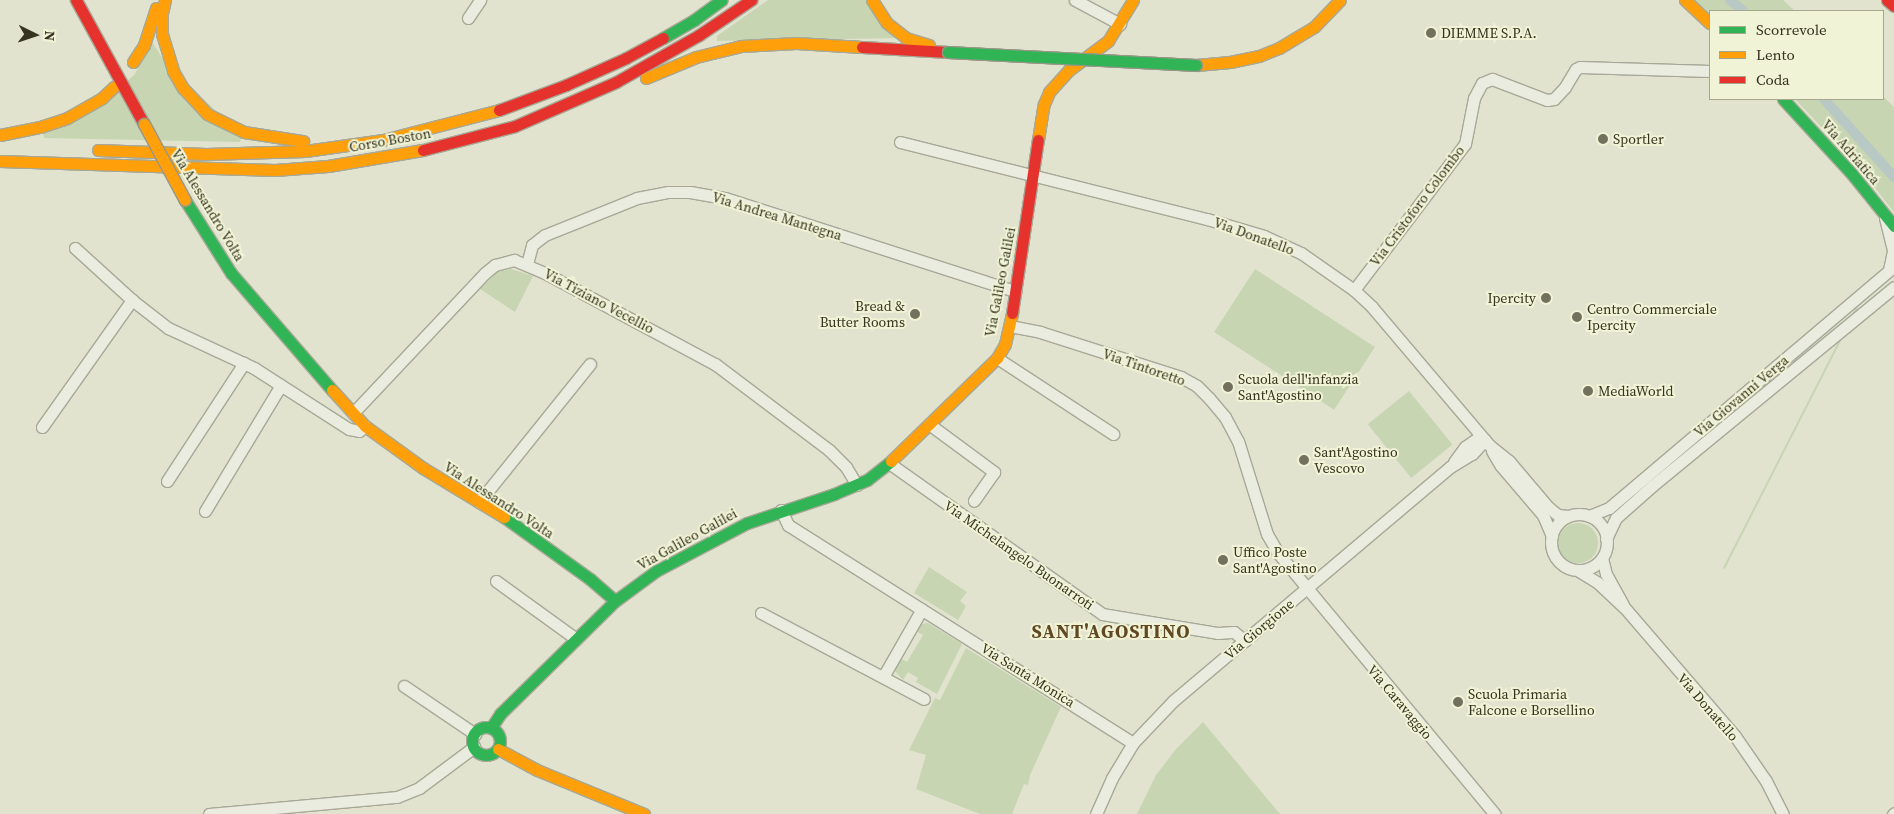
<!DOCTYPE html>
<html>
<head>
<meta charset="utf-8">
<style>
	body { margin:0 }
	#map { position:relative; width:1894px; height:814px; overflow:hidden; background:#e1e3ce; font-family:"Source Serif 4",serif }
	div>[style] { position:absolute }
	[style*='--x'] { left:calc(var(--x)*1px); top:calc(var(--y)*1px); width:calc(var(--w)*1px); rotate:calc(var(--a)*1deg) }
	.green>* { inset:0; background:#c7d5b2; transform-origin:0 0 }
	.round { border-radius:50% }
	.canal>* { height:10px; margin:-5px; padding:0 5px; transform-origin:5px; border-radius:5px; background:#b8c8c4 }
	.roads { filter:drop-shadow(1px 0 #a7a897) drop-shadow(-1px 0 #a7a897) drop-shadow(0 1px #a7a897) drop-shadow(0 -1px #a7a897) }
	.street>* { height:11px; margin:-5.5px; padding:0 5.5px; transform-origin:5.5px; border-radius:5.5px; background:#eaecdf }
	.street>.ring { margin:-5.5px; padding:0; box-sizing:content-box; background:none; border:11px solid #eaecdf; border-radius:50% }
	.fast>* { height:11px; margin:-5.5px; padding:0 5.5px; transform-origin:5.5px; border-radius:5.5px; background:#30b455 }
	.fast>.ring { margin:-5.5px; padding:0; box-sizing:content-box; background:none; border:11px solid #30b455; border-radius:50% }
	.slow>* { height:11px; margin:-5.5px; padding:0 5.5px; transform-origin:5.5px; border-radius:5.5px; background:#ff9f0a }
	.jam>* { height:11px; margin:-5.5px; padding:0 5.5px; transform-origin:5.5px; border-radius:5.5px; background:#e5322d }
	.bridges { filter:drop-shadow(1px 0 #979787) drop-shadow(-1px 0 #979787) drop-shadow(0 1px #979787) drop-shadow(0 -1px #979787) }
	.fast-bridge>* { height:11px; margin:-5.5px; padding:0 5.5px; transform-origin:5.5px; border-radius:5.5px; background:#30b455 }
	.slow-bridge>* { height:11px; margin:-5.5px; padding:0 5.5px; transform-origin:5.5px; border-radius:5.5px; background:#ff9f0a }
	.dots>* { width:14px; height:14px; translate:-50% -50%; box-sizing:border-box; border:2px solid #f0f3d5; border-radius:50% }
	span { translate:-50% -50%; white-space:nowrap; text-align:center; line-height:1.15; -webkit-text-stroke:4px #f0f3d5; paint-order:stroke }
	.poi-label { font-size:14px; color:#363420 }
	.left { translate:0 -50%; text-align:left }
	.right { translate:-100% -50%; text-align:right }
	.street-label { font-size:14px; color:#363420 }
	.district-label { font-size:19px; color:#604822; font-weight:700; letter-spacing:1px }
	.legend { position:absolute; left:1709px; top:10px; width:175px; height:90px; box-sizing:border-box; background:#f0f3d5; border:1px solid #a6a78d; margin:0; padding:6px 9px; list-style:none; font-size:15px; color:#363420 }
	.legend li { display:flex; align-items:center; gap:10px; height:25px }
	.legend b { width:25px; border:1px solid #a6a78d }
	.north { position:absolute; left:10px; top:10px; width:50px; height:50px; -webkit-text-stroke:4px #f0f3d5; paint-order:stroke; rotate:94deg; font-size:14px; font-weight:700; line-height:20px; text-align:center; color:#363420 }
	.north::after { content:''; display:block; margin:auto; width:18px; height:22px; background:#363420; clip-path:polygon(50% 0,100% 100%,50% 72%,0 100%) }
</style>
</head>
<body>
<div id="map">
	<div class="green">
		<i style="clip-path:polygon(768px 0,866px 0,906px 38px,717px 41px,717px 36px)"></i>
		<i style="clip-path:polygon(1695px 0,1783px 0,1795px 11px,1710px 11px,1710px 14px)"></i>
		<i style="clip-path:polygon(151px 40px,164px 61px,242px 136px,240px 142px,44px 138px,43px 132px,107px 100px,135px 74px)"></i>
		<i style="clip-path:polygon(1883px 96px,1894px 107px,1894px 212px,1857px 165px,1795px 99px,1883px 99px)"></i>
		<i style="clip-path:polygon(511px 269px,533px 276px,515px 312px,480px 289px,497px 272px)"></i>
		<i style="left:1255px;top:269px;width:143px;height:75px;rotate:33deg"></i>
		<i style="left:1856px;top:307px;width:2px;height:293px;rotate:27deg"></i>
		<i style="left:1409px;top:391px;width:69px;height:53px;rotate:51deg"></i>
		<i class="round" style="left:1558px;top:523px;width:40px;height:40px"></i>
		<i style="clip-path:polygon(929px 567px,967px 592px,960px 601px,966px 606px,958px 620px,914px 593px)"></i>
		<i style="clip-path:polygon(928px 623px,962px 644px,937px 694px,916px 682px,918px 678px,908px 672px,903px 680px,895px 671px,900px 658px,907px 662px,923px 635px,916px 631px,922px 624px)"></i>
		<i style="clip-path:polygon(966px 648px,1061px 707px,1030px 775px,1028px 785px,1024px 784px,1012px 814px,980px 814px,916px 789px,926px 755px,909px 750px,935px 698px,940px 700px)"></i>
		<i style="clip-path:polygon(1203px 722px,1280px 814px,1137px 814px,1156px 775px,1177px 748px)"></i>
	</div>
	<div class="canal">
		<i style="--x:1730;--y:0;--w:17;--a:40"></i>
		<i style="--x:1824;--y:99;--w:105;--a:48.1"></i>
	</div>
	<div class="roads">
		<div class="street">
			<i style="--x:1075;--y:0;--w:51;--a:28.1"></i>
			<i style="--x:468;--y:18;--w:22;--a:-56"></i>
			<i style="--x:900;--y:142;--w:317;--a:14.1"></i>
			<i style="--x:1207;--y:219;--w:59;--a:16.6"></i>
			<i style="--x:1264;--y:236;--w:41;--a:24.7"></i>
			<i style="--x:1301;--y:253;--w:65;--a:34.9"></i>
			<i style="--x:1354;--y:290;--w:25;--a:43"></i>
			<i style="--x:1372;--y:307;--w:181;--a:49.7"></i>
			<i style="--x:1489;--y:445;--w:26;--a:39"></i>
			<i style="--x:1509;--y:461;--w:60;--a:49.7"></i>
			<i style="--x:1548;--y:507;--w:13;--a:39"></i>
			<i style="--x:1558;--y:515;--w:10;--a:6"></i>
			<i style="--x:1885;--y:218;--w:34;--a:76"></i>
			<i style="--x:1893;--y:251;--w:19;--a:102"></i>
			<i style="--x:75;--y:248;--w:77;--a:42.4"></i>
			<i style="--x:132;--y:300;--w:46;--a:37.9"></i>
			<i style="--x:168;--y:328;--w:95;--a:24.9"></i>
			<i style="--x:254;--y:368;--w:113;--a:32.7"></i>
			<i style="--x:349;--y:429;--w:10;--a:11"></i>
			<i style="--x:359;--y:431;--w:8;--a:-40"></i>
			<i style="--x:527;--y:264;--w:20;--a:-75"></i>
			<i style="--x:532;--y:245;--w:16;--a:-38"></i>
			<i style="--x:545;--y:235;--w:99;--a:-21.9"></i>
			<i style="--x:637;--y:198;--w:32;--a:-11"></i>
			<i style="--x:668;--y:192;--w:22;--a:0"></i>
			<i style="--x:690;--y:192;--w:36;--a:10"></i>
			<i style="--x:725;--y:198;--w:305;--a:17.8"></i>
			<i style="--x:1354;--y:290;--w:183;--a:-52.8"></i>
			<i style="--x:1465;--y:144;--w:47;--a:-78.9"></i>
			<i style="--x:1474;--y:98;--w:17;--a:-62"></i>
			<i style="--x:1482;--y:83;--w:11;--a:-22"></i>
			<i style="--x:1492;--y:79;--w:59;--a:20.9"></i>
			<i style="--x:1547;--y:100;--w:7;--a:-8"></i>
			<i style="--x:1554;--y:99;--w:16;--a:-47"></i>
			<i style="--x:1565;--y:87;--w:21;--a:-59"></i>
			<i style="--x:1576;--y:69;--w:4;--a:-27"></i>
			<i style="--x:1580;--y:67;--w:130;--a:1.8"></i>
			<i style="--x:1010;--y:326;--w:31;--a:11"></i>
			<i style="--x:1040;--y:332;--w:148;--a:17.7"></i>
			<i style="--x:1181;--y:377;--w:18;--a:29"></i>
			<i style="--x:1197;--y:386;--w:17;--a:45"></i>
			<i style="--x:1209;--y:398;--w:25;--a:50"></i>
			<i style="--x:1225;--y:417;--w:27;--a:62"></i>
			<i style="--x:1238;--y:441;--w:97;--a:72.7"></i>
			<i style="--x:1267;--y:534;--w:22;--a:60"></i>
			<i style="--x:1278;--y:553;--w:339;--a:50.3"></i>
			<i style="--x:997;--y:358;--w:139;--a:33.2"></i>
			<i style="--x:353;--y:413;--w:192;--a:-46.7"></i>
			<i style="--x:485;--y:273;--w:13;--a:-39"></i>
			<i style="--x:495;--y:265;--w:20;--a:-15"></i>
			<i style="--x:514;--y:260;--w:34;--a:23"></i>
			<i style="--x:545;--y:273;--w:193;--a:28.2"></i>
			<i style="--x:715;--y:364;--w:143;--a:37"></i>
			<i style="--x:829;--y:450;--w:24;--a:45"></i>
			<i style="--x:846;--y:467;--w:21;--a:59"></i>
			<i style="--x:929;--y:424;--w:81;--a:36.4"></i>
			<i style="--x:994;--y:472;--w:35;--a:125"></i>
			<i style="--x:42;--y:427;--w:156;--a:-54.7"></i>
			<i style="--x:1492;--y:451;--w:17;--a:59"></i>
			<i style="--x:1501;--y:466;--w:65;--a:49.4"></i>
			<i style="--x:1543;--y:515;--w:23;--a:67"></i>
			<i style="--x:1454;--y:462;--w:19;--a:-54"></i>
			<i style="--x:1465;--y:447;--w:19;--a:-35"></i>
			<i style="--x:889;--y:463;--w:261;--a:35.3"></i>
			<i style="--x:1102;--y:614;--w:118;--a:9.3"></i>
			<i style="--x:1218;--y:633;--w:16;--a:-4"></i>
			<i style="--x:1234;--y:632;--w:14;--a:39"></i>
			<i style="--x:167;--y:481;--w:141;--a:-56.9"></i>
			<i style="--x:479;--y:502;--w:177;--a:-51.2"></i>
			<i style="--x:781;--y:510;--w:17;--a:65"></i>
			<i style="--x:788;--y:525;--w:408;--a:32.3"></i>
			<i style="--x:205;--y:511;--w:147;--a:-58.9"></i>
			<i class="ring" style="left:1551px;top:514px;width:45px;height:45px"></i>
			<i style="--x:1589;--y:516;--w:22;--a:-22"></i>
			<i style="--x:1609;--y:508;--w:374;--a:-40.3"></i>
			<i style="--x:1606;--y:539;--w:23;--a:-65"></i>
			<i style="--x:1616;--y:518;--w:48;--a:-41.6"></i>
			<i style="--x:1652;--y:486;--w:313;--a:-39.4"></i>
			<i style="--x:1602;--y:558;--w:16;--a:76"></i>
			<i style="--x:1606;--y:574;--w:35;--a:61"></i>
			<i style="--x:1579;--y:571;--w:22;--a:32"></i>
			<i style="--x:1598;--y:583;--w:35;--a:43"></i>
			<i style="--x:1624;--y:607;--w:170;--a:49.3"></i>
			<i style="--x:1735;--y:736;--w:55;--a:55.4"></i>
			<i style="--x:1766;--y:781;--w:37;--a:63"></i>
			<i style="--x:496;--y:581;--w:99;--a:35.9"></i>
			<i style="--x:761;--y:613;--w:184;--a:27.8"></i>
			<i style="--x:883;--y:677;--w:78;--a:-60.2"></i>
			<i style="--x:404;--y:686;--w:86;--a:34.1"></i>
			<i style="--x:209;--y:814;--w:189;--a:-5.2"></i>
			<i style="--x:397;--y:797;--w:24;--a:-22"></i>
			<i style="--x:419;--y:788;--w:69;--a:-36.7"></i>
			<i style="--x:1096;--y:814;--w:39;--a:-66"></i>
			<i style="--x:1112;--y:778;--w:41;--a:-59"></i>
			<i style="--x:1133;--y:743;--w:58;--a:-46.4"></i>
			<i style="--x:1173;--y:701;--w:363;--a:-40.2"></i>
			<i style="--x:1450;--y:467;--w:26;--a:-31"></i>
			<i style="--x:1472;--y:454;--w:19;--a:-47"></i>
			<i style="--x:1893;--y:814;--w:1;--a:-45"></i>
		</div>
		<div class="fast">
			<i style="--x:663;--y:38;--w:36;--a:-30"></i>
			<i style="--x:694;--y:20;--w:34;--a:-36"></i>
			<i style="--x:1783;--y:99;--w:102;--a:47.4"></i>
			<i style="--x:1852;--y:174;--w:67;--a:51.1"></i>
			<i style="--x:185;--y:200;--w:86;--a:57.8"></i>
			<i style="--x:231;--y:273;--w:155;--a:49.2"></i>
			<i style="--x:504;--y:517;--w:106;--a:35.8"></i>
			<i style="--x:590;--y:579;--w:33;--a:41"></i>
			<i class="ring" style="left:472px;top:727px;width:17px;height:17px"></i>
			<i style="--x:491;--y:728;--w:17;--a:-57"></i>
			<i style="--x:500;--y:714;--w:161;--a:-44.5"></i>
			<i style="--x:615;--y:601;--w:51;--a:-36.2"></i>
			<i style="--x:656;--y:571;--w:103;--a:-27.8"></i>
			<i style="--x:747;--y:523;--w:92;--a:-18.4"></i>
			<i style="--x:834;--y:494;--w:36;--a:-23"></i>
			<i style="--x:867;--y:480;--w:31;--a:-38"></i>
		</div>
		<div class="slow">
			<i style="--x:165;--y:0;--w:13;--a:103"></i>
			<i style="--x:162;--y:13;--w:21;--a:90"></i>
			<i style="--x:162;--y:34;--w:39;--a:73"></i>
			<i style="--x:173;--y:71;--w:20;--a:60"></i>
			<i style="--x:183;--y:88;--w:35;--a:47"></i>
			<i style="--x:207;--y:114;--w:41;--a:25.9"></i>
			<i style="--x:244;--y:132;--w:60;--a:8.7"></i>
			<i style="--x:872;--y:0;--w:27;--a:57"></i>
			<i style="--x:887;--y:23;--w:24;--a:38"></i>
			<i style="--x:906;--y:38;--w:24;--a:17"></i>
			<i style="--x:1685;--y:0;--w:34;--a:43"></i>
			<i style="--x:133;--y:62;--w:20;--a:-57"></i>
			<i style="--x:144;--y:45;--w:39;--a:-72"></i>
			<i style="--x:1196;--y:65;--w:34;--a:-5"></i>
			<i style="--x:1230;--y:62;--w:30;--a:-12"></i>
			<i style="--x:1259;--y:56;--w:22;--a:-22"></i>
			<i style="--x:1279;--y:48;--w:41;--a:-31"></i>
			<i style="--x:1314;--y:27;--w:37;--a:-46"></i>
			<i style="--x:646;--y:78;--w:54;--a:-22.8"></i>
			<i style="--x:696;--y:57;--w:46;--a:-13.7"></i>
			<i style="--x:741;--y:46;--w:55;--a:-3.1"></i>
			<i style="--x:796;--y:43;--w:66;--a:3.5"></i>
			<i style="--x:0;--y:135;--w:41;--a:-11.3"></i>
			<i style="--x:40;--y:127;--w:28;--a:-18"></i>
			<i style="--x:67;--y:118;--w:40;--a:-29.7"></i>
			<i style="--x:102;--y:98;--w:16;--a:-43"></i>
			<i style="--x:1038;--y:140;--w:36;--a:-81"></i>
			<i style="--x:1044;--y:104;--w:13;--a:-67"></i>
			<i style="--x:1049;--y:92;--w:30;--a:-48"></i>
			<i style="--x:1069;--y:70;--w:49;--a:-36.6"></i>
			<i style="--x:1108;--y:41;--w:48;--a:-58.6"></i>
			<i style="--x:98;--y:150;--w:108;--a:2.1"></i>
			<i style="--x:206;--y:154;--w:99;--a:-1.7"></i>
			<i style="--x:305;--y:151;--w:79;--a:-8"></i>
			<i style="--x:383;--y:140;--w:120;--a:-14.5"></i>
			<i style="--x:0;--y:161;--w:275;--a:1.9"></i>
			<i style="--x:275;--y:170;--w:53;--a:-4.3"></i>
			<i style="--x:328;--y:166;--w:96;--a:-9.6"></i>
			<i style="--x:332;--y:390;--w:49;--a:47.5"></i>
			<i style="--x:365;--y:426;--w:72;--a:35.9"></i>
			<i style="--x:423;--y:468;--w:95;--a:31.2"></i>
			<i style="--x:891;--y:461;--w:148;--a:-44.2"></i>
			<i style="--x:997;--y:358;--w:16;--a:-60"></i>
			<i style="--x:1005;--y:344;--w:32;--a:-77"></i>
			<i style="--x:498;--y:749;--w:44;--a:28.3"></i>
			<i style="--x:537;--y:770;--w:116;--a:22.4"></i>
		</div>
		<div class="jam">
			<i style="--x:76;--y:0;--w:141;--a:61.3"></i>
			<i style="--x:1887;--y:0;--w:9;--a:41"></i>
			<i style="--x:862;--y:47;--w:86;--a:3.3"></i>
			<i style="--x:499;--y:110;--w:72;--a:-20.5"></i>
			<i style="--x:566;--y:85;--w:66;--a:-24.2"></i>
			<i style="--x:626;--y:58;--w:42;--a:-28.4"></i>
			<i style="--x:423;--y:150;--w:95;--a:-14.6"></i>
			<i style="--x:515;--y:126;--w:110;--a:-23.5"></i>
			<i style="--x:616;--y:82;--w:95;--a:-29.5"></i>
			<i style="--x:699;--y:35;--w:63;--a:-33.9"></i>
			<i style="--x:1012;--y:313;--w:175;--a:-81.5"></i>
		</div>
	</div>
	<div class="bridges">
		<div class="fast-bridge">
			<i style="--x:948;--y:52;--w:248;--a:3"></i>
		</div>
		<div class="slow-bridge">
			<i style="--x:144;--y:124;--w:86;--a:61.7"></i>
		</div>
	</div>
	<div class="dots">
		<i style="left:1431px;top:33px;background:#72715d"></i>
		<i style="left:1603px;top:139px;background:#72715d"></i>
		<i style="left:1546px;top:298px;background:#72715d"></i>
		<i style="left:915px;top:314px;background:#72715d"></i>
		<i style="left:1577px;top:317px;background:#72715d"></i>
		<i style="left:1228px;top:387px;background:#72715d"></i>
		<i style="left:1588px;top:391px;background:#72715d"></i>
		<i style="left:1304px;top:460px;background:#72715d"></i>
		<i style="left:1223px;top:560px;background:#72715d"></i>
		<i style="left:1458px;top:702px;background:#72715d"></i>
	</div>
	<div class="poi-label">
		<span class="left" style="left:1441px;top:33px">DIEMME S.P.A.</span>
		<span class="left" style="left:1613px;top:139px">Sportler</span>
		<span class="right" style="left:1536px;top:298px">Ipercity</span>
		<span class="right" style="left:905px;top:314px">Bread &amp;<br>Butter Rooms</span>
		<span class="left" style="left:1587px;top:317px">Centro Commerciale<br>Ipercity</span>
		<span class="left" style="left:1238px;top:387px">Scuola dell'infanzia<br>Sant'Agostino</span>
		<span class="left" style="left:1598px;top:391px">MediaWorld</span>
		<span class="left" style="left:1314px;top:460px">Sant'Agostino<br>Vescovo</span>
		<span class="left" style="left:1233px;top:560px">Uffico Poste<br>Sant'Agostino</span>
		<span class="left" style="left:1468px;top:702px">Scuola Primaria<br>Falcone e Borsellino</span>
	</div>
	<div class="street-label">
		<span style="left:390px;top:140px;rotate:-10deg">Corso Boston</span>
		<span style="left:1851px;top:152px;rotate:49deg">Via Adriatica</span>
		<span style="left:208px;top:205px;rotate:59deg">Via Alessandro Volta</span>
		<span style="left:1417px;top:206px;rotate:-53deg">Via Cristoforo Colombo</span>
		<span style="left:777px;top:216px;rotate:17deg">Via Andrea Mantegna</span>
		<span style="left:1254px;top:236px;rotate:20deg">Via Donatello</span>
		<span style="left:1000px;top:282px;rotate:-79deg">Via Galileo Galilei</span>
		<span style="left:599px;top:301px;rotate:28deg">Via Tiziano Vecellio</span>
		<span style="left:1144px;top:367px;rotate:19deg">Via Tintoretto</span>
		<span style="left:1741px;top:396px;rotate:-40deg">Via Giovanni Verga</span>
		<span style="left:499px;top:500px;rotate:33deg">Via Alessandro Volta</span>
		<span style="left:687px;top:539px;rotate:-29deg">Via Galileo Galilei</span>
		<span style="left:1019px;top:555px;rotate:35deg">Via Michelangelo Buonarroti</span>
		<span style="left:1259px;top:629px;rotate:-40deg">Via Giorgione</span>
		<span style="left:1028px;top:675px;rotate:32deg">Via Santa Monica</span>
		<span style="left:1400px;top:702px;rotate:50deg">Via Caravaggio</span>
		<span style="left:1708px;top:707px;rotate:49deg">Via Donatello</span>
	</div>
	<div class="district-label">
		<span style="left:1111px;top:632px">SANT'AGOSTINO</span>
	</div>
	<ul class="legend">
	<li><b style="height:6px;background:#30b455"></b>Scorrevole</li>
	<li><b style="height:6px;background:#ff9f0a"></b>Lento</li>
	<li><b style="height:6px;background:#e5322d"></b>Coda</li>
	</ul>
	<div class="north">N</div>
</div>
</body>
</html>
